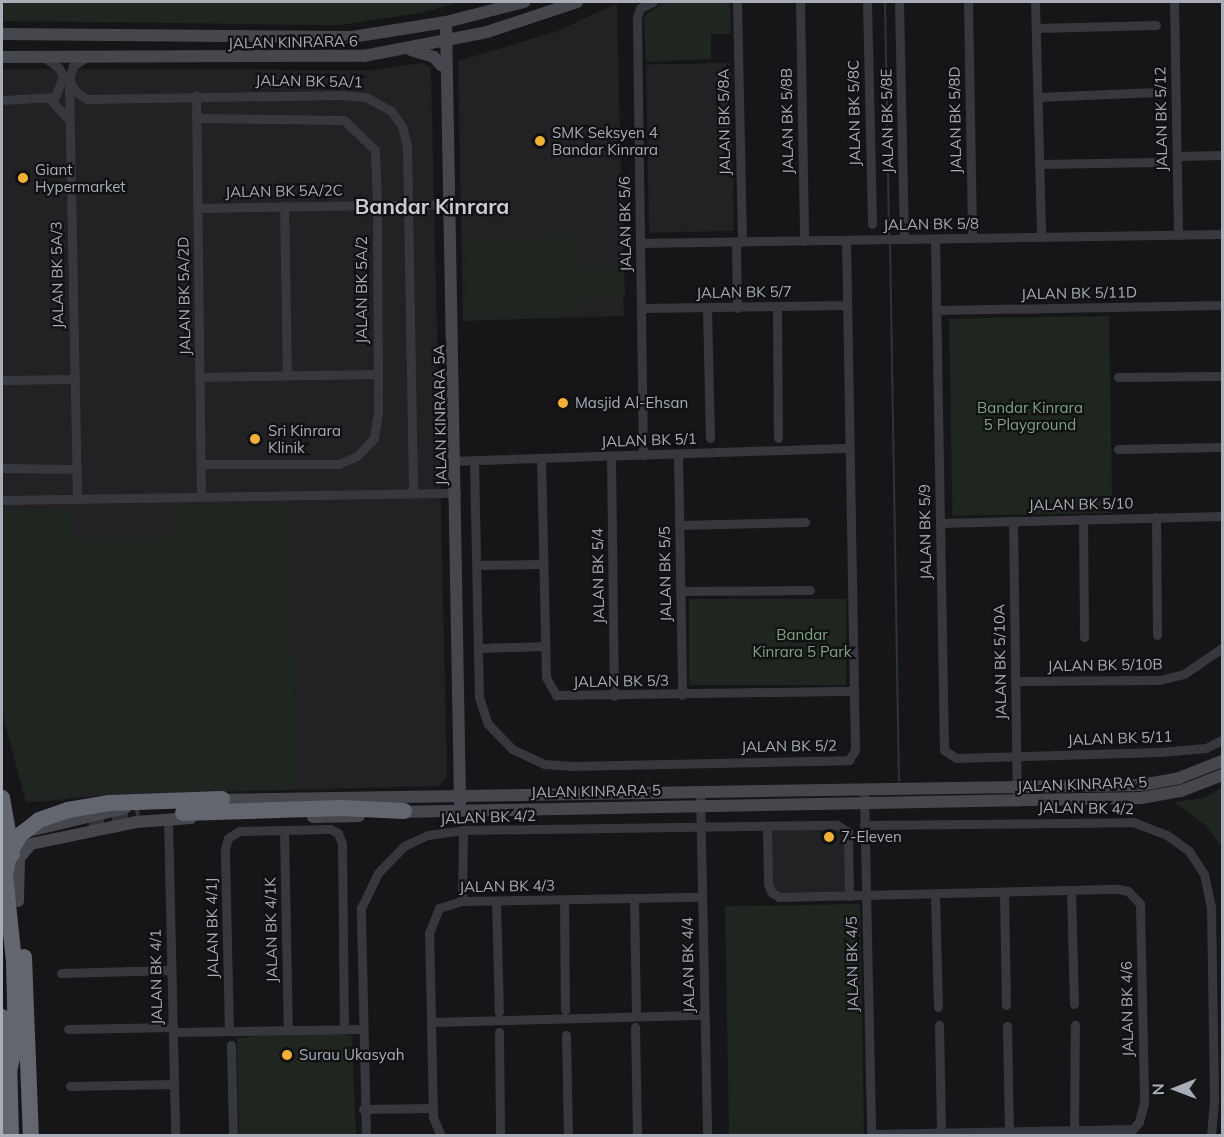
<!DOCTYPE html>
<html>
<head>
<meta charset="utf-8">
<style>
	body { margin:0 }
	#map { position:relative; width:1224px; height:1137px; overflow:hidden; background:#161618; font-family:Mulish,sans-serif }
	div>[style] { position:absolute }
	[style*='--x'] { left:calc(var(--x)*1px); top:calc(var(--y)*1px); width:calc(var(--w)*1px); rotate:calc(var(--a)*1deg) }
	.built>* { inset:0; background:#222225; transform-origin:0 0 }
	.green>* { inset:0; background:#1e261f; transform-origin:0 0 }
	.stream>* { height:2px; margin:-1px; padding:0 1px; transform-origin:1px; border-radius:1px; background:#2c353c }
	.highway-tunnel>* { height:16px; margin-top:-8px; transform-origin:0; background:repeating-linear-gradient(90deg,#333438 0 16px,transparent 0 24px) }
	.street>* { height:9px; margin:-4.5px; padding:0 4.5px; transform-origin:4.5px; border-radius:4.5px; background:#37383d }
	.secondary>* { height:12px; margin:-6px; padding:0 6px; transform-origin:6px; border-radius:6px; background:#45474d }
	.highway>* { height:16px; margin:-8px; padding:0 8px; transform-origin:8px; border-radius:8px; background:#63666e }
	.dots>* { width:16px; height:16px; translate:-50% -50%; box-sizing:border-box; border:3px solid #111113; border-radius:50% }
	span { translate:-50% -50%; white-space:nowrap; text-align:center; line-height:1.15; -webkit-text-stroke:4.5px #111113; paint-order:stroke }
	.street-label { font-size:15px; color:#a8adb8 }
	.poi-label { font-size:15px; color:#a8adb8 }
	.left { translate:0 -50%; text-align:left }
	.park-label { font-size:15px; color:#7fa381 }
	.district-label { font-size:21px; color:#c9ccd4; font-weight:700 }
	.frame { position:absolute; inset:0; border:3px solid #a8adb8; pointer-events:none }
	.north { position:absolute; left:1146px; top:1059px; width:60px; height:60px; -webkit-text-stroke:4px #111113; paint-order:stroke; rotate:269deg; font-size:16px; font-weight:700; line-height:24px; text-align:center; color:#a8adb8 }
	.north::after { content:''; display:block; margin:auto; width:21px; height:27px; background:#a8adb8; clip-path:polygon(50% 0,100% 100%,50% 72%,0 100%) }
</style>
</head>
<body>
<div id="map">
	<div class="built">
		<i style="clip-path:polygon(617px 3px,624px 316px,463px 321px,458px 61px,558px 31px)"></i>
		<i style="clip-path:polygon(422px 63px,431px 68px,447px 776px,439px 786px,109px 795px,26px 803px,2px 713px,2px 69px,372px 70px)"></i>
		<i style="left:731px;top:63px;width:168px;height:85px;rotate:89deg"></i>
		<i style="clip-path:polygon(838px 828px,845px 833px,846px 893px,779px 894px,773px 890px,770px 831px)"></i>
	</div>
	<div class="green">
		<i style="clip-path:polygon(2px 2px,461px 2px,420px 13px,340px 25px,2px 21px)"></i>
		<i style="clip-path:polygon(664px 2px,730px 2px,731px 34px,711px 34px,711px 59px,646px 62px,644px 16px)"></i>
		<i style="left:579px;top:236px;width:79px;height:114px;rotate:89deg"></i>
		<i style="left:624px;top:266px;width:30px;height:42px;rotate:88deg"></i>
		<i style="left:1109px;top:316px;width:197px;height:160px;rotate:89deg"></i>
		<i style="clip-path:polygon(174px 504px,291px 505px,296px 788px,112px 792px,27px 799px,2px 706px,2px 511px,70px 510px,71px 538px,174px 538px)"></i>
		<i style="left:846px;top:599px;width:86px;height:157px;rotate:90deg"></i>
		<i style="clip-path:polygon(1222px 787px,1222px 847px,1206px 826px,1174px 802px,1204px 798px)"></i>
		<i style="left:860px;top:904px;width:231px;height:135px;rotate:89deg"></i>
		<i style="clip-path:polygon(314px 1030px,352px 1036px,356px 1135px,239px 1135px,237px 1038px)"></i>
	</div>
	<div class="stream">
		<i style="--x:885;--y:2;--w:233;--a:89"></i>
		<i style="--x:890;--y:241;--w:540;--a:89.05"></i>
	</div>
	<div class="highway-tunnel">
		<i style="--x:89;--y:826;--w:52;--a:-10"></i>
	</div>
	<div class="street">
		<i style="--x:737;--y:2;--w:240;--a:88.8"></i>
		<i style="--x:800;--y:2;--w:239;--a:89"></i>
		<i style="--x:867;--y:2;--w:222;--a:88.7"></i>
		<i style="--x:899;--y:2;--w:237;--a:88.8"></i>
		<i style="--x:968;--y:2;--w:236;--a:89"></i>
		<i style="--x:1035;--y:2;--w:235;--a:88.5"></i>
		<i style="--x:1174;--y:2;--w:233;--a:89"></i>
		<i style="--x:1036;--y:28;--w:120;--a:-1.4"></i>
		<i style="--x:69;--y:80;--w:14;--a:60"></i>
		<i style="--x:76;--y:92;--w:13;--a:32"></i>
		<i style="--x:87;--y:99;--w:255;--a:-0.9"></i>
		<i style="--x:342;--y:95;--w:24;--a:5"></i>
		<i style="--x:366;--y:97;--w:29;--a:29"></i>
		<i style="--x:391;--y:111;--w:19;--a:54"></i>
		<i style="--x:402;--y:126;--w:21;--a:76"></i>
		<i style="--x:407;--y:146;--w:347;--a:89"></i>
		<i style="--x:196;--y:95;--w:402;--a:89.3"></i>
		<i style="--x:1038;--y:97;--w:120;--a:-2.4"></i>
		<i style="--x:50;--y:99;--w:27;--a:48"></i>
		<i style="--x:2;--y:100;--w:53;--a:-3.2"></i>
		<i style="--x:55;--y:97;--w:22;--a:-69"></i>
		<i style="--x:63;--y:76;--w:9;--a:-117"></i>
		<i style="--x:59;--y:68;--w:19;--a:-144"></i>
		<i style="--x:196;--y:118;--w:148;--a:0.8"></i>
		<i style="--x:344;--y:120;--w:43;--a:44.1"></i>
		<i style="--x:375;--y:150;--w:55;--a:87.9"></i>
		<i style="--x:377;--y:205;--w:207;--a:89.7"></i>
		<i style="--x:378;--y:412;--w:26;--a:99"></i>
		<i style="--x:374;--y:438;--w:25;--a:133"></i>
		<i style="--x:357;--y:456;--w:20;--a:156"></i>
		<i style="--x:339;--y:464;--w:138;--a:180"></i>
		<i style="--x:1177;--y:156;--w:45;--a:-1.3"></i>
		<i style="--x:1039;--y:164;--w:119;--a:-1"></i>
		<i style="--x:284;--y:206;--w:169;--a:89"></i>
		<i style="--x:197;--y:208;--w:253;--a:-0.9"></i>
		<i style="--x:935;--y:239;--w:511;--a:88.99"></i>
		<i style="--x:944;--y:750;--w:14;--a:34"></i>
		<i style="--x:956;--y:758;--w:204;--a:-1.7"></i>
		<i style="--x:1160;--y:752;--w:46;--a:-5"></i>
		<i style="--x:1206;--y:748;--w:18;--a:-27"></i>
		<i style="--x:736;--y:242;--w:66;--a:89.1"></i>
		<i style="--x:640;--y:243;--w:582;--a:-0.89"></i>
		<i style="--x:777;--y:307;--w:131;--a:89.6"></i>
		<i style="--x:641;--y:308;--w:206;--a:-0.8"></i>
		<i style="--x:707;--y:308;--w:130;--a:88.7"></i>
		<i style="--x:937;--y:310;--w:285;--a:-1"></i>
		<i style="--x:200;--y:377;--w:178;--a:-1"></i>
		<i style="--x:1118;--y:377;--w:104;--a:-0.6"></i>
		<i style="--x:2;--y:380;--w:73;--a:-0.8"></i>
		<i style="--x:1118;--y:449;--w:104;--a:-1.1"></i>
		<i style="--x:678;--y:454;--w:241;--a:89"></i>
		<i style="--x:643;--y:455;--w:438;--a:-90.8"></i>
		<i style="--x:637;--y:17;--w:9;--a:-72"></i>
		<i style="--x:640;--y:8;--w:14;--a:-25"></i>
		<i style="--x:611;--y:456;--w:240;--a:89.3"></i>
		<i style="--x:541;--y:458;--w:219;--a:88.7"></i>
		<i style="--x:546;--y:677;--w:21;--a:61"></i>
		<i style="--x:556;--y:695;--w:298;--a:-0.8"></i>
		<i style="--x:450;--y:461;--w:399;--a:-1.9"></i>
		<i style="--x:474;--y:461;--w:236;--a:88.8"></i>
		<i style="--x:479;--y:697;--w:28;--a:72"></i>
		<i style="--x:488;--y:724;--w:35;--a:46"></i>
		<i style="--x:512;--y:749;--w:35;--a:25"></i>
		<i style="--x:544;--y:764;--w:26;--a:4"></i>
		<i style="--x:570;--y:766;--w:279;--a:-1.2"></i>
		<i style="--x:849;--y:760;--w:12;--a:-59"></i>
		<i style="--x:855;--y:750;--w:510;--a:-91.01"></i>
		<i style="--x:2;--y:468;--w:75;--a:0.8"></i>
		<i style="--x:77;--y:499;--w:419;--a:-91.1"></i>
		<i style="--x:69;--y:80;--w:15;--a:-74"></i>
		<i style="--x:73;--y:66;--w:14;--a:-34"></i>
		<i style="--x:2;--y:500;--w:454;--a:-0.9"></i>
		<i style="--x:1156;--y:517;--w:118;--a:89.5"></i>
		<i style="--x:1083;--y:519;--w:118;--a:89.5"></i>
		<i style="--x:1013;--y:521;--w:281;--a:89.2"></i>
		<i style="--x:940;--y:523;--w:282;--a:-1.4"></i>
		<i style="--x:679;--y:525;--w:126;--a:-1.4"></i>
		<i style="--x:477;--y:565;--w:66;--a:-0.9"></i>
		<i style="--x:680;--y:591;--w:130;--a:-0.4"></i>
		<i style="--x:479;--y:648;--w:66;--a:-1.7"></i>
		<i style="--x:1016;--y:681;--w:144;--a:-0.4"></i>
		<i style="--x:1160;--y:680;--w:25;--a:-14"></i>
		<i style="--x:1184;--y:674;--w:46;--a:-34.4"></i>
		<i style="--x:864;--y:792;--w:344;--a:88.8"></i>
		<i style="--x:700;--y:793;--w:343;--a:88.8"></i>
		<i style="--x:168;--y:818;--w:318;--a:88.7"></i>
		<i style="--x:864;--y:825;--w:269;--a:-0.6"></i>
		<i style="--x:1133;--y:822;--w:36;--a:21"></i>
		<i style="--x:1167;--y:835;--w:27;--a:36"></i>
		<i style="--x:1189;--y:851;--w:27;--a:57"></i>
		<i style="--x:1204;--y:874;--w:34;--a:78"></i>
		<i style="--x:1211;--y:907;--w:194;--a:89.1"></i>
		<i style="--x:1214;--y:1101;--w:35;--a:95"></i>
		<i style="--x:767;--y:827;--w:57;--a:89"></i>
		<i style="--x:768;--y:884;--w:9;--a:69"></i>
		<i style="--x:771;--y:892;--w:9;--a:32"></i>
		<i style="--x:779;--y:897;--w:339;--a:-1.4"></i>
		<i style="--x:1118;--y:889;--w:10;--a:11"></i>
		<i style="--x:1128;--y:891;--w:18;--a:47"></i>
		<i style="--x:1140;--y:904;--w:199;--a:88.8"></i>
		<i style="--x:1144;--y:1103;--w:20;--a:105"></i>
		<i style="--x:1139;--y:1122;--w:9;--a:131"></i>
		<i style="--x:1133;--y:1129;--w:262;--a:178.9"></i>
		<i style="--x:284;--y:830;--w:200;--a:88.9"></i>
		<i style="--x:1071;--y:890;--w:114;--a:88.5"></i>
		<i style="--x:1004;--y:892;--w:113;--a:89"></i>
		<i style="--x:935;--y:894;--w:113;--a:88.5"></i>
		<i style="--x:634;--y:899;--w:111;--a:89"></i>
		<i style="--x:564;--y:900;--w:110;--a:89.5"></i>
		<i style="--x:462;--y:901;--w:71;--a:-89.2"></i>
		<i style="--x:496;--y:901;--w:111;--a:88.5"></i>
		<i style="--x:61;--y:973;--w:110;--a:-1.6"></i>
		<i style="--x:431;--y:1022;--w:273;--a:-1.5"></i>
		<i style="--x:939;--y:1025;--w:108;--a:88.9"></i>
		<i style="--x:1007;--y:1026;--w:106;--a:88.9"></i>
		<i style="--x:635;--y:1027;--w:109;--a:88.9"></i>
		<i style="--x:68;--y:1029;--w:105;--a:-1.1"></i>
		<i style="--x:229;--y:1031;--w:182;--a:-91.3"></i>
		<i style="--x:225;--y:849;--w:11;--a:-75"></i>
		<i style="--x:228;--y:838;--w:13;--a:-32"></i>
		<i style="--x:239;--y:831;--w:91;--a:-1.3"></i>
		<i style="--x:330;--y:829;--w:9;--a:27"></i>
		<i style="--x:338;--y:833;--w:12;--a:70"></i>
		<i style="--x:342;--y:844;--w:185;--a:89.4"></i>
		<i style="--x:173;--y:1032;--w:189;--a:-0.9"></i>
		<i style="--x:499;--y:1032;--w:104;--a:89.4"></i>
		<i style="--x:566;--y:1035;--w:101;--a:88.9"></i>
		<i style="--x:231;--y:1045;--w:91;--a:88.7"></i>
		<i style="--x:70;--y:1086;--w:104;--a:-1.1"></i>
		<i style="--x:363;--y:1109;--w:70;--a:-0.8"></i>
		<i style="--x:1074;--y:1131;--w:106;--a:-89.5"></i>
		<i style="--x:366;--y:1136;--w:228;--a:-91.3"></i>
		<i style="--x:361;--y:908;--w:39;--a:-64"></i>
		<i style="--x:378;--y:873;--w:37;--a:-46"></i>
		<i style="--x:404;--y:846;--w:26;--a:-25"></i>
		<i style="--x:428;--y:835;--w:35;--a:-8"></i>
		<i style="--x:463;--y:830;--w:374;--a:-0.8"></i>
		<i style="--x:837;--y:825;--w:13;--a:32"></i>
		<i style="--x:848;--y:832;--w:64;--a:89.1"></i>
		<i style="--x:441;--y:1136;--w:21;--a:-113"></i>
		<i style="--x:433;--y:1117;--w:184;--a:-91.2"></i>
		<i style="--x:429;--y:933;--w:27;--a:-68"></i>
		<i style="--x:439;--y:908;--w:24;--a:-17"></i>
		<i style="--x:462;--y:901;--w:240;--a:-1"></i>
	</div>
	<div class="secondary">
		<i style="--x:446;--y:22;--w:781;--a:88.97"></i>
		<i style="--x:2;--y:34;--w:350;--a:0.5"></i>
		<i style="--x:352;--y:37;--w:95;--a:-9.1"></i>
		<i style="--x:446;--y:22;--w:81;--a:-14.4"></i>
		<i style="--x:411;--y:50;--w:24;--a:17"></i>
		<i style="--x:434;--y:57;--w:11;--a:49"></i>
		<i style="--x:2;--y:57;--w:362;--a:-0.2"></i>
		<i style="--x:364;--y:56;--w:125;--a:-11"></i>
		<i style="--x:487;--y:32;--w:95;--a:-18.4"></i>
		<i style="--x:214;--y:800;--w:927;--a:-0.93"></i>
		<i style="--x:1141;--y:785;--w:39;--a:-10"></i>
		<i style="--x:1179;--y:778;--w:46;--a:-21.6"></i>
		<i style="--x:397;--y:812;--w:744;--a:-1.08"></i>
		<i style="--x:1141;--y:798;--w:41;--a:-9.9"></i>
		<i style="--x:1181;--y:791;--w:44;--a:-21.3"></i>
		<i style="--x:313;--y:817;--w:46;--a:-1.2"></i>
		<i style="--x:29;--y:831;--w:99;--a:-13.5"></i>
		<i style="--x:18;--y:901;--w:43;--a:-88.7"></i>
		<i style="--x:19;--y:858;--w:18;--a:-49"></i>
		<i style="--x:31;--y:844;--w:107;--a:-11.8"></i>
		<i style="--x:136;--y:822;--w:55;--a:-4.2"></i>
	</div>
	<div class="highway">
		<i style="--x:2;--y:798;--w:57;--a:79.9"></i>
		<i style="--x:183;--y:813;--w:158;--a:-1.8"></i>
		<i style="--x:341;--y:808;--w:63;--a:2.7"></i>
		<i style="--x:24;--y:957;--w:179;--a:87.8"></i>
		<i style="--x:2;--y:1017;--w:49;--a:87.7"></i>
		<i style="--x:9;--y:1056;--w:80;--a:88.6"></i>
		<i style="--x:10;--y:1067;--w:28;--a:-77"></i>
		<i style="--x:16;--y:1040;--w:79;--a:-91.5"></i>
		<i style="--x:14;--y:961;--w:86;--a:-96"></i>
		<i style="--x:5;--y:875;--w:21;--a:-79"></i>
		<i style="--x:9;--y:854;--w:22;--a:-60"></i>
		<i style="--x:20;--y:835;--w:24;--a:-38"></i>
		<i style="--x:39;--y:820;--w:31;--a:-19"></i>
		<i style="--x:68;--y:810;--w:42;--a:-9.7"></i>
		<i style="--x:109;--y:803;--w:113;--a:-2"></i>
	</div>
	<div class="dots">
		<i style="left:540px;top:141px;background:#f2b134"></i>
		<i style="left:23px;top:178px;background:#f2b134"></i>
		<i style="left:563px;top:403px;background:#f2b134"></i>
		<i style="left:255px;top:439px;background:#f2b134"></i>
		<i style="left:829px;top:837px;background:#f2b134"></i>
		<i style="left:287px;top:1055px;background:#f2b134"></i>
	</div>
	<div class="street-label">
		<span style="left:293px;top:42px;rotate:-1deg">JALAN KINRARA 6</span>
		<span style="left:309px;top:81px;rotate:1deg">JALAN BK 5A/1</span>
		<span style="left:854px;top:113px;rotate:-91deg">JALAN BK 5/8C</span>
		<span style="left:1161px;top:119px;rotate:-91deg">JALAN BK 5/12</span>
		<span style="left:955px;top:120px;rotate:-91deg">JALAN BK 5/8D</span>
		<span style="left:787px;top:121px;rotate:-91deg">JALAN BK 5/8B</span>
		<span style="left:887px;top:121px;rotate:-91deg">JALAN BK 5/8E</span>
		<span style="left:724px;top:122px;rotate:-91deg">JALAN BK 5/8A</span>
		<span style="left:284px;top:191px;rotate:-1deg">JALAN BK 5A/2C</span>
		<span style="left:625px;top:224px;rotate:-91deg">JALAN BK 5/6</span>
		<span style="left:931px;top:224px;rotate:-1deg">JALAN BK 5/8</span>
		<span style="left:57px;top:275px;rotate:-91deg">JALAN BK 5A/3</span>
		<span style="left:362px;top:290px;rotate:-90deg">JALAN BK 5A/2</span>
		<span style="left:744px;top:292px;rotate:-1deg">JALAN BK 5/7</span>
		<span style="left:1079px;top:293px;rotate:-1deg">JALAN BK 5/11D</span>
		<span style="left:184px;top:296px;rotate:-91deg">JALAN BK 5A/2D</span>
		<span style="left:440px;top:415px;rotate:-91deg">JALAN KINRARA 5A</span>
		<span style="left:649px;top:440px;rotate:-2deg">JALAN BK 5/1</span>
		<span style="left:1081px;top:504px;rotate:-1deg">JALAN BK 5/10</span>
		<span style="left:925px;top:532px;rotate:-91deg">JALAN BK 5/9</span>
		<span style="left:665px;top:574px;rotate:-91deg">JALAN BK 5/5</span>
		<span style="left:598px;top:576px;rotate:-91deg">JALAN BK 5/4</span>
		<span style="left:1000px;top:662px;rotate:-91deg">JALAN BK 5/10A</span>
		<span style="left:1105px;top:665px;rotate:-1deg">JALAN BK 5/10B</span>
		<span style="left:621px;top:681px;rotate:-1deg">JALAN BK 5/3</span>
		<span style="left:1120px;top:738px;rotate:-2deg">JALAN BK 5/11</span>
		<span style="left:789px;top:746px;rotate:-1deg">JALAN BK 5/2</span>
		<span style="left:1082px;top:784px;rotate:-2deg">JALAN KINRARA 5</span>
		<span style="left:596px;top:791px;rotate:-1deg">JALAN KINRARA 5</span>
		<span style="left:1086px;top:808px;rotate:1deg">JALAN BK 4/2</span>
		<span style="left:488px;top:817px;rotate:-2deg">JALAN BK 4/2</span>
		<span style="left:507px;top:886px;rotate:-1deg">JALAN BK 4/3</span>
		<span style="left:212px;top:928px;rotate:-91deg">JALAN BK 4/1J</span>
		<span style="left:271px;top:930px;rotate:-91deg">JALAN BK 4/1K</span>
		<span style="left:852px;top:964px;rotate:-91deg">JALAN BK 4/5</span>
		<span style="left:688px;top:965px;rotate:-91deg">JALAN BK 4/4</span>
		<span style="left:156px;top:977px;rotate:-91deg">JALAN BK 4/1</span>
		<span style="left:1127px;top:1009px;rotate:-91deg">JALAN BK 4/6</span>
	</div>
	<div class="poi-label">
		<span class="left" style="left:552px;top:141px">SMK Seksyen 4<br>Bandar Kinrara</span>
		<span class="left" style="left:35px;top:178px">Giant<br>Hypermarket</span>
		<span class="left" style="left:575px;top:403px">Masjid Al-Ehsan</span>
		<span class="left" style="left:268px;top:439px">Sri Kinrara<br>Klinik</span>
		<span class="left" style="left:841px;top:837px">7-Eleven</span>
		<span class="left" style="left:299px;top:1055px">Surau Ukasyah</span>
	</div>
	<div class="park-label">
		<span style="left:1030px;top:416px">Bandar Kinrara<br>5 Playground</span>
		<span style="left:802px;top:643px">Bandar<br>Kinrara 5 Park</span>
	</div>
	<div class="district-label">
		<span style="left:432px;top:206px">Bandar Kinrara</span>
	</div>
	<div class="frame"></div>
	<div class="north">N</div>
</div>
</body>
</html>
